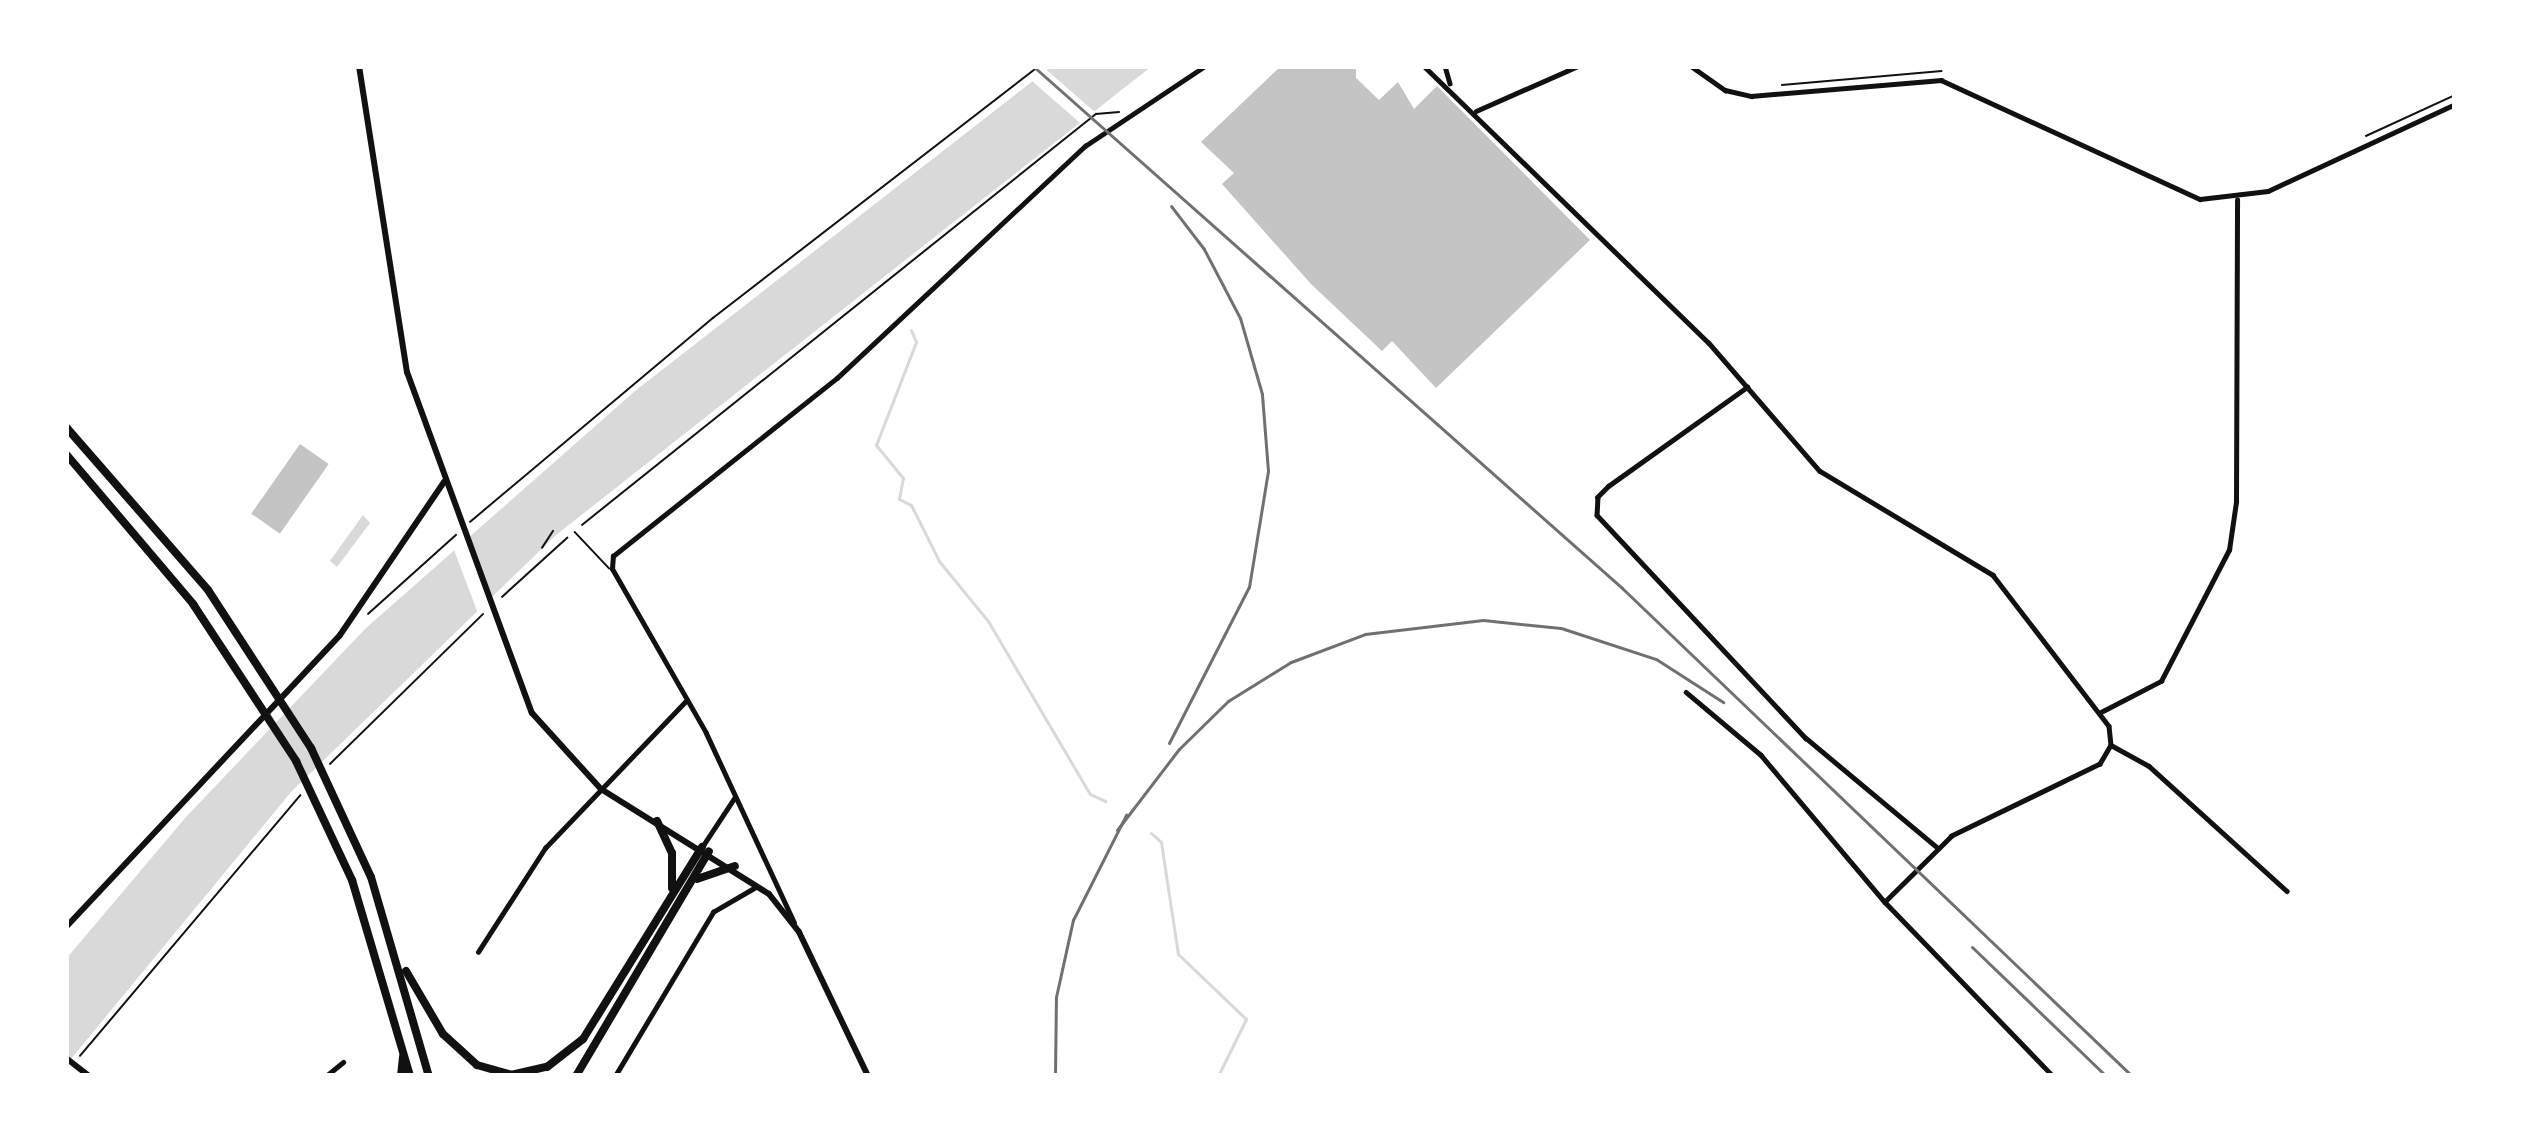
<!DOCTYPE html>
<html>
<head>
<meta charset="utf-8">
<style>
	body { margin:0 }
	#map { position:relative; width:2521px; height:1142px; overflow:hidden; background:#fff; font-family:Commissioner,sans-serif }
	div>[style] { position:absolute }
	[style*='--x'] { left:calc(var(--x)*1px); top:calc(var(--y)*1px); width:calc(var(--w)*1px); rotate:calc(var(--a)*1deg) }
	.water>* { inset:0; background:#d9d9d9 }
	.pier>* { inset:0; background:#fff; transform-origin:0 0 }
	.stream>* { height:3px; margin:-1.5px; padding:0 1.5px; transform-origin:1.5px; border-radius:1.5px; background:#d9d9d9 }
	.building>* { inset:0; background:#c4c4c4; transform-origin:0 0 }
	.path>* { height:1.5px; margin:-0.75px; padding:0 0.75px; transform-origin:0.75px; border-radius:0.75px; background:#111 }
	.service>* { height:1.5px; margin:-0.75px; padding:0 0.75px; transform-origin:0.75px; border-radius:0.75px; background:#111 }
	.minor>* { height:4.5px; margin:-2.25px; padding:0 2.25px; transform-origin:2.25px; border-radius:2.25px; background:#111 }
	.tertiary>* { height:6px; margin:-3px; padding:0 3px; transform-origin:3px; border-radius:3px; background:#111 }
	.motorway>* { height:8px; margin:-4px; padding:0 4px; transform-origin:4px; border-radius:4px; background:#111 }
	.rail>* { height:3px; margin:-1.5px; padding:0 1.5px; transform-origin:1.5px; border-radius:1.5px; background:#707070 }
	span { translate:-50% -50%; white-space:nowrap; text-align:center; line-height:1.15; -webkit-text-stroke:12px #fff; paint-order:stroke }
	.frame { position:absolute; inset:0; border:69px solid #fff; pointer-events:none }
</style>
</head>
<body>
<div id="map">
	<div class="water">
		<i style="clip-path:polygon(1052px 66px,1152px 66px,556px 535px,291px 792px,66px 1065px,66px 959px,186px 817px,365px 629px,635px 391px)"></i>
		<i style="clip-path:polygon(363px 515px,370px 523px,337px 567px,330px 561px)"></i>
	</div>
	<div class="pier">
		<i style="left:1042px;top:66px;width:73px;height:18px;rotate:41deg"></i>
		<i style="clip-path:polygon(466px 529px,494px 602px,479px 616px,451px 542px)"></i>
	</div>
	<div class="stream">
		<i style="--x:911;--y:330;--w:13;--a:67"></i>
		<i style="--x:916;--y:342;--w:110;--a:111.2"></i>
		<i style="--x:876;--y:445;--w:43;--a:50.7"></i>
		<i style="--x:903;--y:478;--w:21;--a:101"></i>
		<i style="--x:899;--y:499;--w:13;--a:27"></i>
		<i style="--x:911;--y:505;--w:63;--a:63.4"></i>
		<i style="--x:939;--y:561;--w:77;--a:50.8"></i>
		<i style="--x:988;--y:621;--w:201;--a:59.5"></i>
		<i style="--x:1090;--y:794;--w:17;--a:25"></i>
		<i style="--x:1151;--y:833;--w:13;--a:42"></i>
		<i style="--x:1161;--y:842;--w:113;--a:81.4"></i>
		<i style="--x:1178;--y:954;--w:94;--a:43.7"></i>
		<i style="--x:1246;--y:1019;--w:64;--a:116.2"></i>
	</div>
	<div class="building">
		<i style="clip-path:polygon(1281px 66px,1356px 66px,1356px 78px,1379px 100px,1398px 82px,1414px 109px,1437px 86px,1590px 240px,1436px 388px,1392px 341px,1382px 351px,1311px 284px,1222px 184px,1234px 173px,1201px 142px)"></i>
		<i style="left:300px;top:444px;width:35px;height:85px;rotate:35deg"></i>
	</div>
	<div class="path">
		<i style="--x:1782;--y:85;--w:160;--a:-5"></i>
		<i style="--x:2366;--y:136;--w:98;--a:-24.7"></i>
		<i style="--x:470;--y:522;--w:317;--a:-40"></i>
		<i style="--x:713;--y:318;--w:412;--a:-37.7"></i>
		<i style="--x:582;--y:525;--w:658;--a:-38.65"></i>
		<i style="--x:1096;--y:114;--w:23;--a:-5"></i>
		<i style="--x:542;--y:548;--w:20;--a:-57"></i>
		<i style="--x:502;--y:597;--w:88;--a:-42.2"></i>
		<i style="--x:368;--y:614;--w:118;--a:-41.9"></i>
		<i style="--x:330;--y:764;--w:214;--a:-44.4"></i>
		<i style="--x:80;--y:1056;--w:341;--a:-49.8"></i>
	</div>
	<div class="service">
		<i style="--x:575;--y:532;--w:50;--a:46.6"></i>
	</div>
	<div class="minor">
		<i style="--x:1424;--y:66;--w:397;--a:44.2"></i>
		<i style="--x:1709;--y:343;--w:169;--a:49.1"></i>
		<i style="--x:1820;--y:471;--w:202;--a:31"></i>
		<i style="--x:1993;--y:575;--w:190;--a:52.5"></i>
		<i style="--x:2109;--y:726;--w:19;--a:84"></i>
		<i style="--x:2111;--y:745;--w:22;--a:120"></i>
		<i style="--x:2100;--y:764;--w:165;--a:154.1"></i>
		<i style="--x:1952;--y:836;--w:94;--a:135.4"></i>
		<i style="--x:1445;--y:66;--w:18;--a:74"></i>
		<i style="--x:1691;--y:66;--w:42;--a:35.2"></i>
		<i style="--x:1725;--y:90;--w:27;--a:13"></i>
		<i style="--x:1751;--y:96;--w:191;--a:-4.8"></i>
		<i style="--x:1941;--y:80;--w:285;--a:24.7"></i>
		<i style="--x:2200;--y:199;--w:68;--a:-6.7"></i>
		<i style="--x:2268;--y:191;--w:206;--a:-24.9"></i>
		<i style="--x:1476;--y:111;--w:111;--a:-23.8"></i>
		<i style="--x:1748;--y:387;--w:171;--a:144.5"></i>
		<i style="--x:1609;--y:486;--w:16;--a:135"></i>
		<i style="--x:1598;--y:497;--w:18;--a:93"></i>
		<i style="--x:1597;--y:515;--w:306;--a:46.9"></i>
		<i style="--x:1806;--y:738;--w:172;--a:39.8"></i>
		<i style="--x:1686;--y:692;--w:98;--a:40"></i>
		<i style="--x:1761;--y:755;--w:192;--a:49.9"></i>
		<i style="--x:1885;--y:902;--w:242;--a:46"></i>
		<i style="--x:2099;--y:713;--w:70;--a:-27.3"></i>
		<i style="--x:2161;--y:681;--w:148;--a:-62.6"></i>
		<i style="--x:2229;--y:550;--w:49;--a:-81.7"></i>
		<i style="--x:2236;--y:502;--w:302;--a:-89.8"></i>
		<i style="--x:2111;--y:745;--w:43;--a:28.9"></i>
		<i style="--x:2149;--y:766;--w:186;--a:42.2"></i>
		<i style="--x:702;--y:847;--w:60;--a:-56.6"></i>
		<i style="--x:794;--y:923;--w:209;--a:-114.9"></i>
		<i style="--x:706;--y:733;--w:189;--a:-119.8"></i>
		<i style="--x:612;--y:569;--w:13;--a:-86"></i>
		<i style="--x:613;--y:556;--w:286;--a:-38.5"></i>
		<i style="--x:837;--y:378;--w:340;--a:-43.1"></i>
		<i style="--x:1085;--y:146;--w:144;--a:-33.7"></i>
		<i style="--x:478;--y:952;--w:124;--a:-57.2"></i>
		<i style="--x:545;--y:848;--w:205;--a:-46.2"></i>
		<i style="--x:326;--y:1076;--w:22;--a:-39"></i>
		<i style="--x:615;--y:1076;--w:191;--a:-59.1"></i>
		<i style="--x:713;--y:912;--w:48;--a:-30.3"></i>
	</div>
	<div class="tertiary">
		<i style="--x:359;--y:66;--w:310;--a:81.1"></i>
		<i style="--x:407;--y:372;--w:363;--a:69.9"></i>
		<i style="--x:532;--y:713;--w:103;--a:47.8"></i>
		<i style="--x:601;--y:789;--w:198;--a:32"></i>
		<i style="--x:769;--y:894;--w:48;--a:51.7"></i>
		<i style="--x:799;--y:932;--w:160;--a:64.4"></i>
		<i style="--x:66;--y:927;--w:400;--a:-46.8"></i>
		<i style="--x:340;--y:635;--w:185;--a:-55.8"></i>
		<i style="--x:66;--y:1058;--w:29;--a:38"></i>
	</div>
	<div class="motorway">
		<i style="--x:66;--y:427;--w:216;--a:48.9"></i>
		<i style="--x:208;--y:590;--w:189;--a:56.9"></i>
		<i style="--x:311;--y:748;--w:142;--a:65.1"></i>
		<i style="--x:371;--y:877;--w:207;--a:73.8"></i>
		<i style="--x:66;--y:454;--w:197;--a:49.7"></i>
		<i style="--x:193;--y:604;--w:188;--a:56.7"></i>
		<i style="--x:296;--y:761;--w:132;--a:64.8"></i>
		<i style="--x:352;--y:880;--w:204;--a:73.5"></i>
		<i style="--x:657;--y:821;--w:35;--a:65"></i>
		<i style="--x:672;--y:853;--w:35;--a:90"></i>
		<i style="--x:697;--y:879;--w:40;--a:-18.9"></i>
		<i style="--x:406;--y:971;--w:73;--a:59.6"></i>
		<i style="--x:443;--y:1034;--w:46;--a:42.4"></i>
		<i style="--x:477;--y:1065;--w:35;--a:16"></i>
		<i style="--x:511;--y:1075;--w:37;--a:-13"></i>
		<i style="--x:547;--y:1067;--w:46;--a:-37.9"></i>
		<i style="--x:583;--y:1039;--w:226;--a:-58.2"></i>
		<i style="--x:401;--y:1076;--w:19;--a:-84"></i>
		<i style="--x:576;--y:1076;--w:261;--a:-59.4"></i>
	</div>
	<div class="rail">
		<i style="--x:1033;--y:66;--w:787;--a:41.55"></i>
		<i style="--x:1622;--y:588;--w:706;--a:43.74"></i>
		<i style="--x:1169;--y:743;--w:175;--a:-62.9"></i>
		<i style="--x:1249;--y:587;--w:118;--a:-80.7"></i>
		<i style="--x:1268;--y:471;--w:77;--a:-94.5"></i>
		<i style="--x:1262;--y:394;--w:79;--a:-106.1"></i>
		<i style="--x:1240;--y:318;--w:78;--a:-117.6"></i>
		<i style="--x:1204;--y:249;--w:54;--a:-127.5"></i>
		<i style="--x:1117;--y:830;--w:102;--a:-52.6"></i>
		<i style="--x:1179;--y:749;--w:69;--a:-44.4"></i>
		<i style="--x:1228;--y:701;--w:74;--a:-31.8"></i>
		<i style="--x:1291;--y:662;--w:79;--a:-20.7"></i>
		<i style="--x:1365;--y:634;--w:119;--a:-6.8"></i>
		<i style="--x:1483;--y:620;--w:78;--a:5.9"></i>
		<i style="--x:1561;--y:628;--w:100;--a:18.1"></i>
		<i style="--x:1656;--y:659;--w:80;--a:32.7"></i>
		<i style="--x:1972;--y:947;--w:186;--a:43.9"></i>
		<i style="--x:1055;--y:1076;--w:79;--a:-89.3"></i>
		<i style="--x:1056;--y:997;--w:79;--a:-77.6"></i>
		<i style="--x:1073;--y:920;--w:118;--a:-63.2"></i>
	</div>
	<div class="frame"></div>
</div>
</body>
</html>
